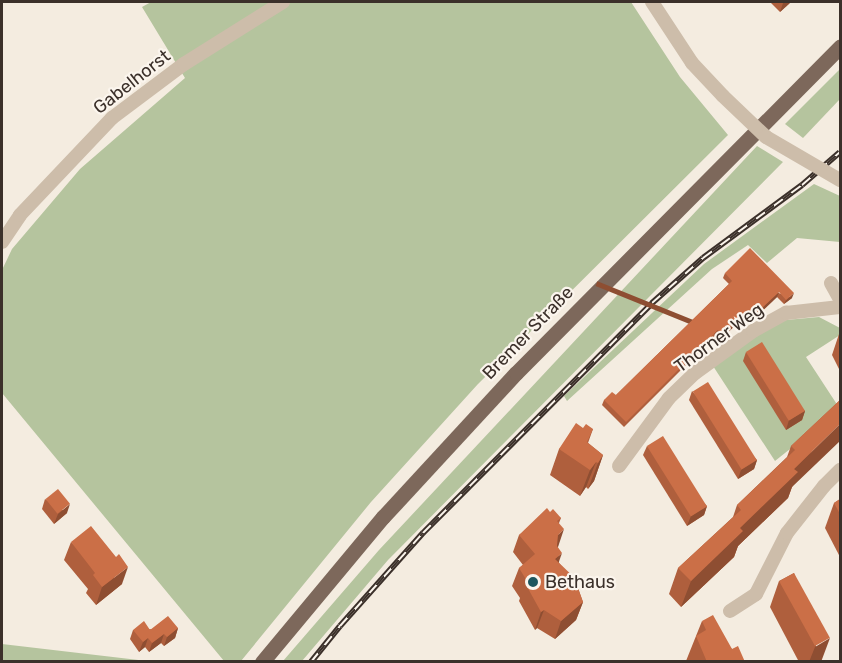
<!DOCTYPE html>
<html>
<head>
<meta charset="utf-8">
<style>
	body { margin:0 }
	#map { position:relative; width:842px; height:663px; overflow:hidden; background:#f4ece0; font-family:Rubik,sans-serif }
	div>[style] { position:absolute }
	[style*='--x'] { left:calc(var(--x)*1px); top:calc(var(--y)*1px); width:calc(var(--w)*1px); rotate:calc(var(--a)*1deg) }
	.green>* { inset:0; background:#b5c49e }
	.minor>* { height:14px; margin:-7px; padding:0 7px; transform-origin:7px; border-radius:7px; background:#cdbdaa }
	.primary>* { height:15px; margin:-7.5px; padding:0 7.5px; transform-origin:7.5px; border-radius:7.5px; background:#7d685b }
	.rail>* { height:6px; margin-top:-3px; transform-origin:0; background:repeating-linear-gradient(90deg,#fbf5ed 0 11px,#3b302a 0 22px); box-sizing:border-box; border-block:2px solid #3b302a }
	.minor-bridge>* { height:14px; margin:-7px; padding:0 7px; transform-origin:7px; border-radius:7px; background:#cdbdaa }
	.wall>* { inset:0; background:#af5f3d }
	.shaded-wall>* { inset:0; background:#8e4e32; transform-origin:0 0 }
	.building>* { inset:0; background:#cb6f47; transform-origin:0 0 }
	.dots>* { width:16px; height:16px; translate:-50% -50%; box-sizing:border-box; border:3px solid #fbf5ed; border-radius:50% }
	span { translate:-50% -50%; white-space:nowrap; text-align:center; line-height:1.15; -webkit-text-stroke:4.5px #fbf5ed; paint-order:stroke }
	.street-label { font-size:18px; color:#3b302a }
	.poi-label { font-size:18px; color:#3b302a }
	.left { translate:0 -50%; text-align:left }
	.frame { position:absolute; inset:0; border:3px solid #3b302a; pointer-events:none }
</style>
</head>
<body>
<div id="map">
	<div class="green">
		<i style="clip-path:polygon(151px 2px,631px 2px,680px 77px,728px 135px,478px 384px,371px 502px,241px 661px,224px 661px,2px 393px,2px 270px,12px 249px,80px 169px,185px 78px,142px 7px)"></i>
		<i style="clip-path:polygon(840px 69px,840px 99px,803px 138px,785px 124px)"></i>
		<i style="clip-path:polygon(757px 146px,783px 162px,388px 560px,302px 661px,283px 661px,379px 550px)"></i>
		<i style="clip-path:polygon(814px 184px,840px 196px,840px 242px,797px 238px,767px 263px,748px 245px,712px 269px,567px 401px,564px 396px,704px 264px)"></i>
		<i style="clip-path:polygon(819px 317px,840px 328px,840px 335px,806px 357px,840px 409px,775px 461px,713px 366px,758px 335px,786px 320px)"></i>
		<i style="clip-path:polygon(2px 644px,147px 661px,2px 661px)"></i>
	</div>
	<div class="minor">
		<i style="--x:652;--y:2;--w:73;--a:56.7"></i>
		<i style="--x:692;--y:63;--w:45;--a:46.8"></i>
		<i style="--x:2;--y:242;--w:32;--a:-56"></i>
		<i style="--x:20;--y:215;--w:134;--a:-46.5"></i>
		<i style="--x:112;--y:118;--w:90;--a:-36.9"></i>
		<i style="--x:184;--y:64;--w:117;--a:-32.1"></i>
		<i style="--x:831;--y:283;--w:18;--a:61"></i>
		<i style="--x:619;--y:466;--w:84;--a:-53.7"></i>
		<i style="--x:669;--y:398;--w:36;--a:-44"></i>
		<i style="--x:695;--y:373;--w:72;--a:-35.9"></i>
		<i style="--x:753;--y:331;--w:38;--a:-29"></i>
		<i style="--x:786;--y:313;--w:54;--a:-6.3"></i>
		<i style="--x:730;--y:611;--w:31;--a:-33"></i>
		<i style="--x:756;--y:594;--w:68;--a:-63.1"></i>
		<i style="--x:787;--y:533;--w:60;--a:-51.8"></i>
		<i style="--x:824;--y:486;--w:23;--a:-45"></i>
	</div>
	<div class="primary">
		<i style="--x:262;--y:662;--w:189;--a:-50.2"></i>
		<i style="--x:383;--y:517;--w:196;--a:-47.3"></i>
		<i style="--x:516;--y:373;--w:460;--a:-45.2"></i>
	</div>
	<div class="rail">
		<i style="--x:311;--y:662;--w:46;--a:-51.1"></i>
		<i style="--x:340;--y:626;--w:125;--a:-48.3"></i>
		<i style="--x:423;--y:533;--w:325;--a:-45.1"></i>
		<i style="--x:652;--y:303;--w:68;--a:-41.4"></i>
		<i style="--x:703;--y:258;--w:123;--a:-36.4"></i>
		<i style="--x:802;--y:185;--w:50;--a:-41"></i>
	</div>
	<div class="minor-bridge">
		<i style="--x:723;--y:96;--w:59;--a:43.6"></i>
		<i style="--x:766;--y:137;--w:86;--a:30.2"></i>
	</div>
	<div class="wall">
		<i style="clip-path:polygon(770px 2px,791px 2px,780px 12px)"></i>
		<i style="clip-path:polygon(725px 273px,792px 298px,784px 304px,777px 297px,759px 314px,755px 310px,748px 318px,746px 315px,721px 339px,716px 335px,624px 427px,602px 405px,604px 400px,616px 395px,729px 284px,723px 278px)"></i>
		<i style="clip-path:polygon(840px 331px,840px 371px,832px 355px)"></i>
		<i style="clip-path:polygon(746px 352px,805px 411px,802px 420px,786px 430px,743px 361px)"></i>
		<i style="clip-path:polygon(692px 391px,757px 460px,754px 469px,738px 479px,689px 400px)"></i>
		<i style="clip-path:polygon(840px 400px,792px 487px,788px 498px,738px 546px,734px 557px,681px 607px,669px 594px,678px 568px,733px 517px,737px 505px,787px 457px,791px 446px)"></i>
		<i style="clip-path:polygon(583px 428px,593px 429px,588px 443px,603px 455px,594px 481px,588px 489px,586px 487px,580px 496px,550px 475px,559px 449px)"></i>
		<i style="clip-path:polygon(647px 446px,707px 506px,704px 515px,687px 526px,643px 455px)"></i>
		<i style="clip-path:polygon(45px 499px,67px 513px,54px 524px,42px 509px)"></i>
		<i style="clip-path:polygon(840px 499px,840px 557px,825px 528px,834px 503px)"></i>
		<i style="clip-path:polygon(550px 512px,561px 518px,559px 523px,558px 547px,559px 563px,577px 585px,583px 602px,576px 620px,555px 639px,537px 628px,535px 630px,519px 601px,520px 598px,512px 586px,519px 568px,523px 565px,513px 552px,519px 535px)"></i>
		<i style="clip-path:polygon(71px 542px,122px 584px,96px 605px,86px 593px,88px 589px,64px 560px)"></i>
		<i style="clip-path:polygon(794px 573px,821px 662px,799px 662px,770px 607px,779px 581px)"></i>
		<i style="clip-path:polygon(702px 621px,732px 649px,745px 662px,686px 661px)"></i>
		<i style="clip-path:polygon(178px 628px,175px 638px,164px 646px,161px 643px,149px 652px,145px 647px,139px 652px,130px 639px,133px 630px)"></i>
	</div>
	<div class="shaded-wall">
		<i style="clip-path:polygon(785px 2px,791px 2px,780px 12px,783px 3px)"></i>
		<i style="clip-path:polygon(779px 292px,777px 297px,759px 314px,761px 309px)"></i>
		<i style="clip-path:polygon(794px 293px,792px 298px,784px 304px,786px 300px)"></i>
		<i style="clip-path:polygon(757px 306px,755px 310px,748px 318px,750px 313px)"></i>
		<i style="clip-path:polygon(747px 310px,746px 315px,721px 339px,722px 335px)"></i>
		<i style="left:718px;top:330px;width:5px;height:130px;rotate:112deg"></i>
		<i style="clip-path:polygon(805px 411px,802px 420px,786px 430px,789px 420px)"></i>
		<i style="clip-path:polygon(840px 424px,840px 441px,792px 487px,788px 498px,738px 546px,734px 557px,681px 607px,691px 581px,794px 469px)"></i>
		<i style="clip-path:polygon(603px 455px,594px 481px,588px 489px,598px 463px)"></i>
		<i style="clip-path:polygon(757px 460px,754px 469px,738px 479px,741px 470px)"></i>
		<i style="clip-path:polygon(596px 462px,586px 487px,580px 496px,590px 470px)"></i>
		<i style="clip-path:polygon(70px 504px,67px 513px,54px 524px,58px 514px)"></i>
		<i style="clip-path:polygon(707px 506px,704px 515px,687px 526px,691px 516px)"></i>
		<i style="clip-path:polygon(564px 529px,558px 547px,551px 553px,558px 535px)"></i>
		<i style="clip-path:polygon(562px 553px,556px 570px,555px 559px)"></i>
		<i style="clip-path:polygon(128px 567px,122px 584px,96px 605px,102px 587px)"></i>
		<i style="clip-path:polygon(583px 602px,576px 620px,555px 639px,561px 621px)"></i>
		<i style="clip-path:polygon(544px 610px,537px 628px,535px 630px,541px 612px)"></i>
		<i style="clip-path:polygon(178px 628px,175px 638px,164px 646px,167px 637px)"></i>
		<i style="clip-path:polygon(164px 634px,161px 643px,149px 652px,152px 643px)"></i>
		<i style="clip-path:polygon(148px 638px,145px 647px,139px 652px,143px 642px)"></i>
		<i style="clip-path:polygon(830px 638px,821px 662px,809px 662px,815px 647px)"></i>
	</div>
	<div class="building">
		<i style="clip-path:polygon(750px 248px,794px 293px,786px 300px,779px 292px,761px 309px,757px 306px,750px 313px,747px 310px,722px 335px,718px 330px,626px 422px,604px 400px,612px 392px,616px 395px,732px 281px,725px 273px)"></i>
		<i style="left:762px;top:342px;width:81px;height:19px;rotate:58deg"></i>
		<i style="left:708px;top:382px;width:92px;height:18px;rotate:58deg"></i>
		<i style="clip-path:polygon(840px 400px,840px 424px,794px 469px,798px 472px,740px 528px,743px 531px,691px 581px,678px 568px,741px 510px,737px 505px,795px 450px,791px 446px)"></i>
		<i style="clip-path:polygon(576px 423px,583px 428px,586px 424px,593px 429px,587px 442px,603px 455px,598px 463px,596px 462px,590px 470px,559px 449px)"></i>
		<i style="left:663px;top:436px;width:83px;height:19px;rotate:58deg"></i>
		<i style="left:58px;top:489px;width:19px;height:16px;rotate:51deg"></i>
		<i style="clip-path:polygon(840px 499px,840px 514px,834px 503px)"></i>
		<i style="clip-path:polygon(547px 508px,550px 512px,553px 509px,561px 518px,557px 521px,564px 529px,558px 535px,557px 546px,562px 553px,555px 559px,578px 581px,576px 583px,583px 602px,561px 621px,544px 610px,541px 612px,525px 583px,527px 581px,519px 568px,535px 554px,519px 535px)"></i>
		<i style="clip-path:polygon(91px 526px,116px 557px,119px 554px,128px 567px,102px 587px,93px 575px,95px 573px,71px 542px)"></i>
		<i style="left:794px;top:573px;width:74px;height:17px;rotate:61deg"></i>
		<i style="clip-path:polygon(713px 615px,732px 649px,738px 646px,745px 662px,707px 662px,696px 636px,706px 630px,702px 621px)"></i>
		<i style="clip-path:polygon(168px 616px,178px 628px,167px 637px,164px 634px,152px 643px,148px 638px,143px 642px,133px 630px,144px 621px,150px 630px)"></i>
	</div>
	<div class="dots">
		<i style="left:533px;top:582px;background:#1d565e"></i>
	</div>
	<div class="street-label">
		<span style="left:132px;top:82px;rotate:-38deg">Gabelhorst</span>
		<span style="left:528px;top:333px;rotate:-46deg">Bremer Straße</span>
		<span style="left:719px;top:338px;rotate:-36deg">Thorner Weg</span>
	</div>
	<div class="poi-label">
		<span class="left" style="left:545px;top:582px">Bethaus</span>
	</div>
	<div class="frame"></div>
</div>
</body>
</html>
